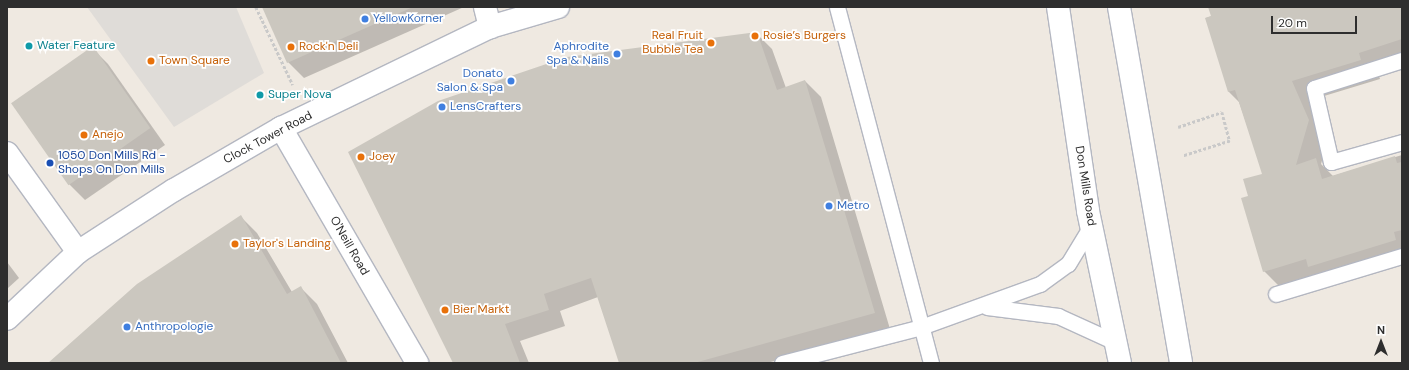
<!DOCTYPE html>
<html>
<head>
<meta charset="utf-8">
<style>
	body { margin:0 }
	#map { position:relative; width:1409px; height:370px; overflow:hidden; background:#efe9e1; font-family:"DM Sans",sans-serif }
	div>[style] { position:absolute }
	[style*='--x'] { left:calc(var(--x)*1px); top:calc(var(--y)*1px); width:calc(var(--w)*1px); rotate:calc(var(--a)*1deg) }
	.plaza>* { inset:0; background:#dfdcd8 }
	.shadow>* { inset:0; background:#0003 }
	.building>* { inset:0; background:#cbc7bf; transform-origin:0 0 }
	.path>* { height:2.5px; margin-top:-1.25px; transform-origin:0; background:repeating-linear-gradient(90deg,#c9c9c9 0 3px,transparent 0 5px) }
	.roads { filter:drop-shadow(1px 0 #b4b7c1) drop-shadow(-1px 0 #b4b7c1) drop-shadow(0 1px #b4b7c1) drop-shadow(0 -1px #b4b7c1) }
	.lane>* { height:15px; margin:-7.5px; padding:0 7.5px; transform-origin:7.5px; border-radius:7.5px; background:#fff }
	.street>* { height:22px; margin:-11px; padding:0 11px; transform-origin:11px; border-radius:11px; background:#fff }
	.secondary>* { height:22px; margin:-11px; padding:0 11px; transform-origin:11px; border-radius:11px; background:#fff }
	.dots>* { width:11px; height:11px; translate:-50% -50%; box-sizing:border-box; border:2px solid #fff; border-radius:50% }
	span { translate:-50% -50%; white-space:nowrap; text-align:center; line-height:1.15; -webkit-text-stroke:3.5px #fff; paint-order:stroke }
	.shop-label { font-size:12px; color:#366cbe }
	.left { translate:0 -50%; text-align:left }
	.right { translate:-100% -50%; text-align:right }
	.food-label { font-size:12px; color:#c56008 }
	.culture-label { font-size:12px; color:#0d838f }
	.street-label { font-size:12px; color:#2e2e2e }
	.transit-label { font-size:12px; color:#164399 }
	.frame { position:absolute; inset:0; border:8px solid #2e2e2e; pointer-events:none }
	.north { position:absolute; left:1361px; top:322px; width:40px; height:40px; -webkit-text-stroke:3px #fff; paint-order:stroke; rotate:0deg; font-size:11px; font-weight:700; line-height:16px; text-align:center; color:#2e2e2e }
	.north::after { content:''; display:block; margin:auto; width:14px; height:18px; background:#2e2e2e; clip-path:polygon(50% 0,100% 100%,50% 72%,0 100%) }
	.scale { position:absolute; left:1271px; top:16px; width:86px; height:18px; box-sizing:border-box; border:2px solid #2e2e2e; border-top:0; padding-left:5px; font-size:12px; line-height:14px; white-space:nowrap; color:#2e2e2e; -webkit-text-stroke:3px #fff; paint-order:stroke }
</style>
</head>
<body>
<div id="map">
	<div class="plaza">
		<i style="clip-path:polygon(87px 7px,236px 7px,264px 73px,174px 127px)"></i>
	</div>
	<div class="shadow">
		<i style="clip-path:polygon(263px 7px,464px 7px,304px 78px,288px 62px)"></i>
		<i style="clip-path:polygon(1209px 7px,1402px 7px,1402px 65px,1378px 73px,1380px 79px,1311px 100px,1328px 140px,1321px 164px,1333px 176px,1402px 155px,1402px 263px,1284px 291px,1264px 271px,1264px 174px,1239px 102px,1229px 92px,1206px 18px,1212px 16px)"></i>
		<i style="clip-path:polygon(756px 33px,772px 49px,786px 88px,805px 81px,821px 97px,890px 329px,767px 363px,620px 363px,598px 297px,560px 311px,565px 326px,520px 341px,529px 363px,454px 363px)"></i>
		<i style="clip-path:polygon(92px 48px,108px 64px,165px 145px,85px 200px,69px 184px)"></i>
		<i style="clip-path:polygon(241px 217px,257px 233px,292px 292px,301px 288px,317px 304px,348px 363px,50px 363px)"></i>
		<i style="clip-path:polygon(7px 262px,19px 278px,7px 289px)"></i>
	</div>
	<div class="building">
		<i style="clip-path:polygon(262px 7px,413px 7px,287px 63px)"></i>
		<i style="clip-path:polygon(1208px 7px,1402px 7px,1402px 39px,1359px 53px,1361px 60px,1292px 81px,1309px 120px,1296px 165px,1316px 158px,1322px 179px,1395px 156px,1397px 163px,1402px 162px,1402px 230px,1394px 232px,1396px 240px,1308px 267px,1306px 259px,1263px 272px,1241px 198px,1248px 196px,1243px 179px,1262px 174px,1235px 90px,1228px 92px,1205px 18px,1211px 16px)"></i>
		<i style="clip-path:polygon(757px 32px,777px 90px,805px 80px,875px 313px,694px 363px,619px 363px,591px 278px,544px 294px,549px 310px,505px 324px,520px 363px,453px 363px,348px 152px,438px 101px,567px 57px)"></i>
		<i style="left:93px;top:46px;width:100px;height:100px;rotate:55deg"></i>
		<i style="clip-path:polygon(241px 215px,287px 294px,301px 286px,341px 363px,48px 363px,137px 284px)"></i>
	</div>
	<div class="path">
		<i style="--x:256;--y:7;--w:86;--a:64.6"></i>
		<i style="--x:1178;--y:127;--w:46;--a:-18.8"></i>
		<i style="--x:1222;--y:112;--w:30;--a:75"></i>
		<i style="--x:1230;--y:141;--w:49;--a:162.3"></i>
	</div>
	<div class="roads">
		<div class="lane">
			<i style="--x:837;--y:7;--w:368;--a:75.2"></i>
			<i style="--x:1402;--y:60;--w:92;--a:162.3"></i>
			<i style="--x:1314;--y:88;--w:76;--a:77.1"></i>
			<i style="--x:1331;--y:162;--w:74;--a:-15.7"></i>
			<i style="--x:1276;--y:294;--w:132;--a:-16.8"></i>
			<i style="--x:987;--y:307;--w:72;--a:7.2"></i>
			<i style="--x:1058;--y:316;--w:63;--a:24.5"></i>
			<i style="--x:782;--y:363;--w:144;--a:-14.5"></i>
			<i style="--x:921;--y:327;--w:127;--a:-19.9"></i>
			<i style="--x:1040;--y:284;--w:34;--a:-36"></i>
			<i style="--x:1068;--y:264;--w:44;--a:-58.8"></i>
		</div>
		<div class="street">
			<i style="--x:485;--y:7;--w:21;--a:76"></i>
			<i style="--x:281;--y:128;--w:272;--a:59.9"></i>
			<i style="--x:7;--y:153;--w:122;--a:54.4"></i>
			<i style="--x:7;--y:319;--w:98;--a:-43.3"></i>
			<i style="--x:78;--y:252;--w:114;--a:-32.9"></i>
			<i style="--x:174;--y:190;--w:124;--a:-30.1"></i>
			<i style="--x:281;--y:128;--w:232;--a:-25.8"></i>
			<i style="--x:490;--y:27;--w:71;--a:-16.4"></i>
		</div>
		<div class="secondary">
			<i style="--x:1058;--y:7;--w:206;--a:81.6"></i>
			<i style="--x:1088;--y:211;--w:155;--a:78.1"></i>
			<i style="--x:1119;--y:7;--w:361;--a:80.1"></i>
		</div>
	</div>
	<div class="dots">
		<i style="left:365px;top:19px;background:#3f7fe0"></i>
		<i style="left:755px;top:36px;background:#e8710a"></i>
		<i style="left:711px;top:43px;background:#e8710a"></i>
		<i style="left:29px;top:46px;background:#0f9aa8"></i>
		<i style="left:291px;top:47px;background:#e8710a"></i>
		<i style="left:617px;top:54px;background:#3f7fe0"></i>
		<i style="left:151px;top:61px;background:#e8710a"></i>
		<i style="left:511px;top:81px;background:#3f7fe0"></i>
		<i style="left:260px;top:95px;background:#0f9aa8"></i>
		<i style="left:442px;top:107px;background:#3f7fe0"></i>
		<i style="left:84px;top:135px;background:#e8710a"></i>
		<i style="left:361px;top:157px;background:#e8710a"></i>
		<i style="left:50px;top:163px;background:#1a4fb4"></i>
		<i style="left:829px;top:206px;background:#3f7fe0"></i>
		<i style="left:235px;top:244px;background:#e8710a"></i>
		<i style="left:445px;top:310px;background:#e8710a"></i>
		<i style="left:127px;top:327px;background:#3f7fe0"></i>
	</div>
	<div class="shop-label">
		<span class="left" style="left:373px;top:19px">YellowKorner</span>
		<span class="right" style="left:609px;top:54px">Aphrodite<br>Spa &amp; Nails</span>
		<span class="right" style="left:503px;top:81px">Donato<br>Salon &amp; Spa</span>
		<span class="left" style="left:450px;top:107px">LensCrafters</span>
		<span class="left" style="left:837px;top:206px">Metro</span>
		<span class="left" style="left:135px;top:327px">Anthropologie</span>
	</div>
	<div class="food-label">
		<span class="right" style="left:703px;top:43px">Real Fruit<br>Bubble Tea</span>
		<span class="left" style="left:763px;top:36px">Rosie’s Burgers</span>
		<span class="left" style="left:299px;top:47px">Rock'n Deli</span>
		<span class="left" style="left:159px;top:61px">Town Square</span>
		<span class="left" style="left:92px;top:135px">Anejo</span>
		<span class="left" style="left:369px;top:157px">Joey</span>
		<span class="left" style="left:243px;top:244px">Taylor's Landing</span>
		<span class="left" style="left:453px;top:310px">Bier Markt</span>
	</div>
	<div class="culture-label">
		<span class="left" style="left:37px;top:46px">Water Feature</span>
		<span class="left" style="left:268px;top:95px">Super Nova</span>
	</div>
	<div class="street-label">
		<span style="left:268px;top:138px;rotate:-28deg">Clock Tower Road</span>
		<span style="left:1085px;top:186px;rotate:81deg">Don Mills Road</span>
		<span style="left:349px;top:246px;rotate:60deg">O'Neill Road</span>
	</div>
	<div class="transit-label">
		<span class="left" style="left:58px;top:163px">1050 Don Mills Rd -<br>Shops On Don Mills</span>
	</div>
	<div class="frame"></div>
	<div class="north">N</div>
	<div class="scale">20 m</div>
</div>
</body>
</html>
